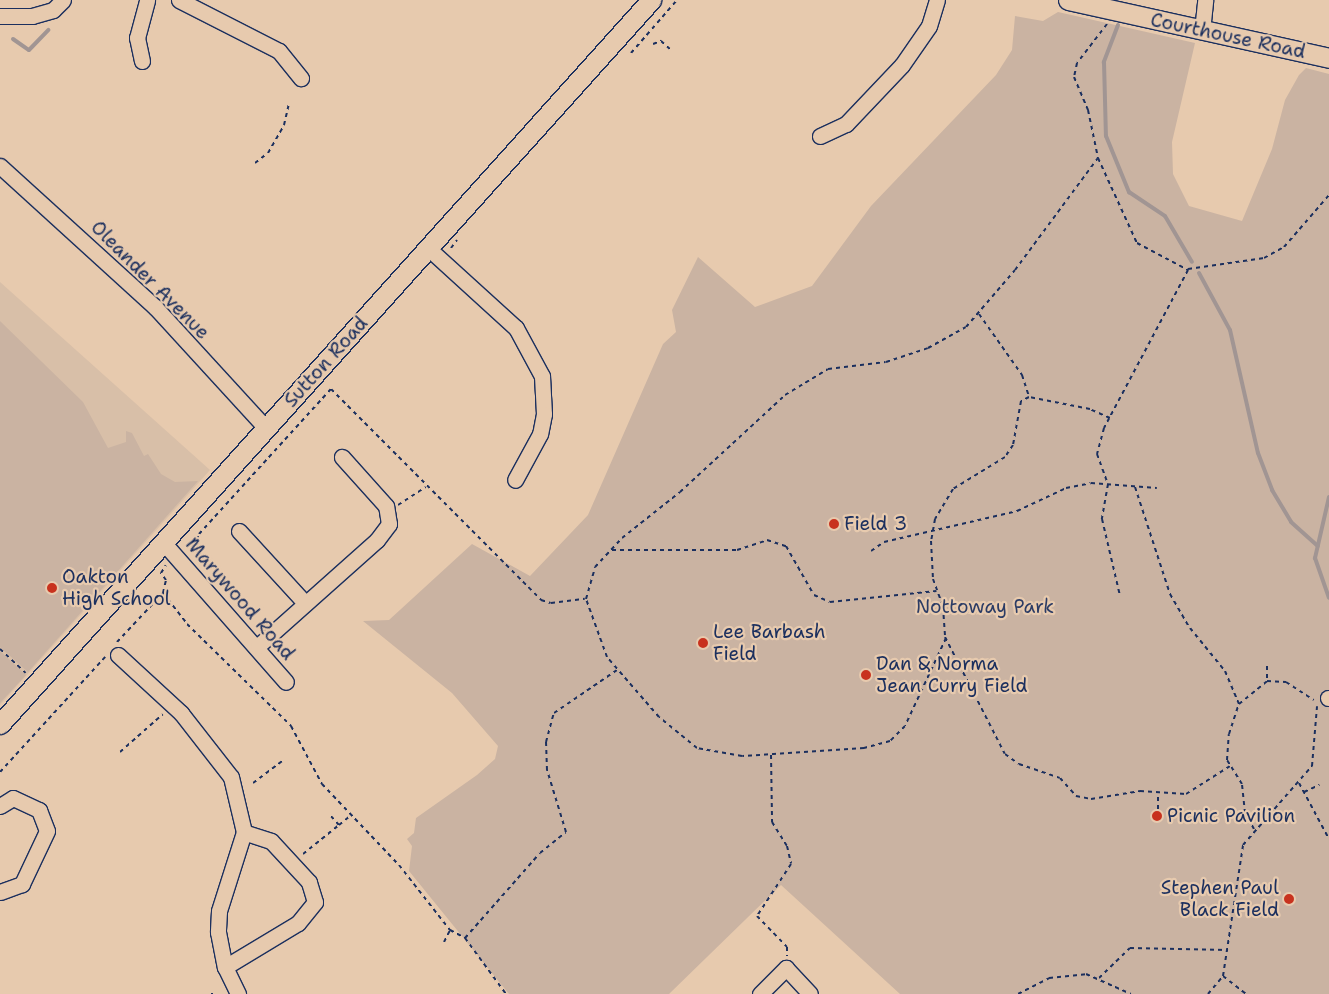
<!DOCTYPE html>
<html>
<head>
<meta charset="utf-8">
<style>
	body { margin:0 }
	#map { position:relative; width:1329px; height:994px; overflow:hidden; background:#e7caae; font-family:"Shantell Sans",sans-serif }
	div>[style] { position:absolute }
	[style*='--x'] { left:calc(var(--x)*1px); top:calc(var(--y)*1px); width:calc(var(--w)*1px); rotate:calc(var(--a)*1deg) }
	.built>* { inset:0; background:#d8bfa8 }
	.green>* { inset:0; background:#cab3a2 }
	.stream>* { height:4px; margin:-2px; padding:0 2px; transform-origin:2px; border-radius:2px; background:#a19593 }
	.path>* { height:2px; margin-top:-1px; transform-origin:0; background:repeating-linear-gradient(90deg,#1b2f5e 0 4px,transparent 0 8px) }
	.roads { filter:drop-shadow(1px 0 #1b2f5e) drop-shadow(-1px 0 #1b2f5e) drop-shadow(0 1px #1b2f5e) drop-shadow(0 -1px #1b2f5e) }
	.minor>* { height:15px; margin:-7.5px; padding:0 7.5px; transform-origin:7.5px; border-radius:7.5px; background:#e7caae }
	.tertiary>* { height:19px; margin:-9.5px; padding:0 9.5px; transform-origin:9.5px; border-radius:9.5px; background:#e7caae }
	.dots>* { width:14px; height:14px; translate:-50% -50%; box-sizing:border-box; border:2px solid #e7caae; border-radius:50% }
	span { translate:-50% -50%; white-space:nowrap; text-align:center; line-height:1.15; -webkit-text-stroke:4.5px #e7caae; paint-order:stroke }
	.street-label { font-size:19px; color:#1b2f5e }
	.poi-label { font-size:19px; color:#1b2f5e }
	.left { translate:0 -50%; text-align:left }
	.right { translate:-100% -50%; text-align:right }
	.park-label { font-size:19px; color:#2c3c65 }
</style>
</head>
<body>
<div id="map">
	<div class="built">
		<i style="clip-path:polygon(0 282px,210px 470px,0 705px)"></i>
	</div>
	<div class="green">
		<i style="clip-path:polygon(1058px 12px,1195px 43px,1172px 142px,1173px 174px,1189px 206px,1242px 221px,1272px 149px,1285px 100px,1299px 75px,1306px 68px,1329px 74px,1329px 994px,900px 994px,781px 885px,669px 994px,509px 994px,409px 871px,412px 846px,407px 839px,414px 833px,416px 818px,477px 775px,495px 759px,498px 746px,452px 693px,363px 621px,389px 620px,472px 544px,530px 576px,588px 515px,663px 344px,676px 332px,672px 310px,698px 257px,755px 307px,812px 286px,871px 206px,996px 75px,1012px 50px,1015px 16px,1043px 21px)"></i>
		<i style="clip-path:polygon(0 321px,83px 402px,108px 448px,126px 442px,126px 431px,132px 433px,144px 456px,148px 454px,161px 474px,175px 482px,198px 481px,28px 672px,0 647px)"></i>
		<i style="clip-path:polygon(0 651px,26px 675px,0 703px)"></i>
	</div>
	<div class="stream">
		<i style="--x:1118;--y:25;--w:40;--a:111"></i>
		<i style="--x:1104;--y:62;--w:74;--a:88.5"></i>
		<i style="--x:1106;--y:136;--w:61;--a:67.7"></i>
		<i style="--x:1129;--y:192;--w:43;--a:33.7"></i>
		<i style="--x:1165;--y:216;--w:53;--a:59.6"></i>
		<i style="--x:13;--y:39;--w:19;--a:35"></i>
		<i style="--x:29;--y:50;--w:28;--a:-46"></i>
		<i style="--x:1199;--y:273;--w:65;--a:61.5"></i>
		<i style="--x:1230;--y:330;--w:126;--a:77.2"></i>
		<i style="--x:1258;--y:453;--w:40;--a:69"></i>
		<i style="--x:1272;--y:490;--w:37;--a:59"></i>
		<i style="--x:1291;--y:522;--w:36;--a:42"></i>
		<i style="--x:1329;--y:497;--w:63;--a:102.9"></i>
		<i style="--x:1315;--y:558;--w:42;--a:70.7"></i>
	</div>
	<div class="path">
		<i style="--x:1107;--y:24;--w:49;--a:127.6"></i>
		<i style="--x:1077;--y:63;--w:14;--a:102"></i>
		<i style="--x:1074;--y:77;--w:36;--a:67"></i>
		<i style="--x:1088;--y:110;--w:49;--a:78.2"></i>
		<i style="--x:1098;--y:158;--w:94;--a:65.4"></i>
		<i style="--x:1137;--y:243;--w:58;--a:27.9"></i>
		<i style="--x:1188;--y:270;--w:179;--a:118"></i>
		<i style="--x:1104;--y:428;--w:27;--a:105"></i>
		<i style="--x:1097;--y:454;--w:32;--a:70"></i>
		<i style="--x:1108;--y:484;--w:36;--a:100"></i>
		<i style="--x:1102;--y:519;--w:79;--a:76.8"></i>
		<i style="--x:653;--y:44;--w:9;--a:-21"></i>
		<i style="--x:661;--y:41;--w:12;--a:42"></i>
		<i style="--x:631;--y:53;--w:70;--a:-49"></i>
		<i style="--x:255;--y:163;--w:16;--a:-38"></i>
		<i style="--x:268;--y:153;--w:32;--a:-60"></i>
		<i style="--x:284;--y:125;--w:22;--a:-77"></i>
		<i style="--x:451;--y:248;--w:10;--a:-53"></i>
		<i style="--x:1188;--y:269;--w:77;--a:-8.2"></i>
		<i style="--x:1264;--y:258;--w:23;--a:-29"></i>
		<i style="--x:1284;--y:247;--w:69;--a:-49.1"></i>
		<i style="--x:979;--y:314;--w:75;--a:54.8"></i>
		<i style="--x:1022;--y:375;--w:23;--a:72"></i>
		<i style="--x:1110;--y:418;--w:22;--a:-156"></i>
		<i style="--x:1090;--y:409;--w:62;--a:-168.9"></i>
		<i style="--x:1029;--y:397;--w:9;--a:153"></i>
		<i style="--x:1021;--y:401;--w:45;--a:100.3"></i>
		<i style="--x:1013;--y:445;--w:14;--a:124"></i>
		<i style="--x:1005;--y:457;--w:61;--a:148.4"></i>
		<i style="--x:953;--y:489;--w:35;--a:121"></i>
		<i style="--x:935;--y:519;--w:22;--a:100"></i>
		<i style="--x:931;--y:541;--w:38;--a:87"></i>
		<i style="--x:933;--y:579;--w:30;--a:70"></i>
		<i style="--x:943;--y:607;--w:30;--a:86"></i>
		<i style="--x:945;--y:637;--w:131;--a:62.9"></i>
		<i style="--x:1005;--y:754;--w:17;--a:36"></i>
		<i style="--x:1019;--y:764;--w:43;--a:18.9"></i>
		<i style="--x:1060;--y:778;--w:24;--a:48"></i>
		<i style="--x:1076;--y:796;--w:15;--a:11"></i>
		<i style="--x:1091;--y:799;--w:50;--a:-9.3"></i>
		<i style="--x:1140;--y:791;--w:46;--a:3.7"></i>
		<i style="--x:1186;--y:794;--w:52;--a:-32.5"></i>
		<i style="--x:1135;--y:487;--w:113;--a:71.9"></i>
		<i style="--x:1170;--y:594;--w:39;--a:60"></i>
		<i style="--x:1190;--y:628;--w:55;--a:50.9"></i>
		<i style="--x:1225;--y:671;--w:36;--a:67"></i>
		<i style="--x:398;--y:505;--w:33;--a:-33"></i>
		<i style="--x:193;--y:547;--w:14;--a:-65"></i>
		<i style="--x:199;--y:534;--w:196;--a:-47.7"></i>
		<i style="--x:331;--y:389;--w:298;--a:45.1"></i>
		<i style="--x:541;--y:600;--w:10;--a:17"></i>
		<i style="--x:551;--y:603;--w:34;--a:-7"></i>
		<i style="--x:612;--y:550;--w:125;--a:0"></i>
		<i style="--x:737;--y:550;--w:32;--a:-18"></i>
		<i style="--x:767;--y:540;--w:20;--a:18"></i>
		<i style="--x:786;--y:546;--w:56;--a:60.3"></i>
		<i style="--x:814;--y:595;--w:17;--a:24"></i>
		<i style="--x:830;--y:602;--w:107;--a:-5.9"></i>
		<i style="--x:871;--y:551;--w:16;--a:-35"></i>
		<i style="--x:884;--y:542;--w:137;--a:-13.1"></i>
		<i style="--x:1017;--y:511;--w:54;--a:-25.1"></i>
		<i style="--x:1066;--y:488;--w:25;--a:-11"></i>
		<i style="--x:1091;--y:483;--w:66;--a:4.3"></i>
		<i style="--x:163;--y:593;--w:39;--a:52"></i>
		<i style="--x:187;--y:624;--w:146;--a:44.4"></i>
		<i style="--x:291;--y:726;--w:66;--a:61.9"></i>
		<i style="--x:322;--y:784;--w:112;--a:46.5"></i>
		<i style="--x:399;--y:865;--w:83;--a:51.9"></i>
		<i style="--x:450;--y:930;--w:17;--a:28"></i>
		<i style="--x:465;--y:938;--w:69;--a:53.8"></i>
		<i style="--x:946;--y:638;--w:97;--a:115"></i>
		<i style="--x:905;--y:726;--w:21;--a:135"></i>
		<i style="--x:890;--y:741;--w:27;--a:165"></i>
		<i style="--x:864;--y:748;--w:122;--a:176.2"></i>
		<i style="--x:742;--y:756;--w:46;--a:-169.9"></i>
		<i style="--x:697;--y:748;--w:49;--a:-140.8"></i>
		<i style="--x:659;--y:717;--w:79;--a:-130.9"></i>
		<i style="--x:607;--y:657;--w:62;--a:-109.9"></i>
		<i style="--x:586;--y:599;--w:33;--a:-74"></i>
		<i style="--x:595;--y:567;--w:40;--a:-47"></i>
		<i style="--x:622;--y:538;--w:74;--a:-38.4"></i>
		<i style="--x:680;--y:492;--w:143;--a:-42.7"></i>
		<i style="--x:785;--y:395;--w:50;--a:-31.2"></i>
		<i style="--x:828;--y:369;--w:58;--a:-6.9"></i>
		<i style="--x:886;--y:362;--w:44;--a:-18.4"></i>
		<i style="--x:928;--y:348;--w:43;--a:-28.9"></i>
		<i style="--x:966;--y:327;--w:75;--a:-49.3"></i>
		<i style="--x:1015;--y:270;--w:139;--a:-53.5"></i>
		<i style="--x:117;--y:642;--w:67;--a:-46.8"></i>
		<i style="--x:163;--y:593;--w:13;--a:-77"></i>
		<i style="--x:166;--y:580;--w:9;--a:-126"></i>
		<i style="--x:161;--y:573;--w:9;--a:-58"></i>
		<i style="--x:0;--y:649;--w:35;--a:43"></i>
		<i style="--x:1267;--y:666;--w:15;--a:90"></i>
		<i style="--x:120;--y:752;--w:57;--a:-41.5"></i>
		<i style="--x:771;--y:755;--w:67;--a:89.1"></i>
		<i style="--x:772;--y:822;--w:28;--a:58"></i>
		<i style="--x:787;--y:846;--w:18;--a:77"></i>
		<i style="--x:791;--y:864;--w:62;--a:123.2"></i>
		<i style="--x:757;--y:916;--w:43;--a:45.9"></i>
		<i style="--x:787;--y:947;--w:9;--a:90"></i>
		<i style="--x:0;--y:772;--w:156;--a:-47.6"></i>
		<i style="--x:253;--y:783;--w:39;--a:-37"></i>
		<i style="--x:1299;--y:783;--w:64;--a:61.8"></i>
		<i style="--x:1304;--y:792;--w:17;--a:-25"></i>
		<i style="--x:1158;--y:809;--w:15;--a:-90"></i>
		<i style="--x:339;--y:825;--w:13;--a:-39"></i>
		<i style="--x:1254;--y:829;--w:18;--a:-119"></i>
		<i style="--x:1245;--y:813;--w:29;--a:-96"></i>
		<i style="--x:1242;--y:784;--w:28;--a:-122"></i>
		<i style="--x:1227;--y:760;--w:26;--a:-86"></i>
		<i style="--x:1229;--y:734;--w:32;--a:-72"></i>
		<i style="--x:1239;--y:704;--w:36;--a:-39"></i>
		<i style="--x:1267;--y:681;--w:19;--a:3"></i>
		<i style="--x:1286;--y:682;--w:33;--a:33"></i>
		<i style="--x:303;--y:854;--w:46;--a:-38.9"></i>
		<i style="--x:339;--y:825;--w:13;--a:-132"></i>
		<i style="--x:465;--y:938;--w:113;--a:-48.6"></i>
		<i style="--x:540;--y:853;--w:33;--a:-39"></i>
		<i style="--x:566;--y:832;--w:65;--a:-107"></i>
		<i style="--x:547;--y:770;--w:28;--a:-92"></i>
		<i style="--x:546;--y:742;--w:30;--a:-75"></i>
		<i style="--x:554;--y:713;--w:76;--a:-34.3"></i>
		<i style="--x:444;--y:942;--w:13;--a:-63"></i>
		<i style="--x:1223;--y:976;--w:29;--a:38"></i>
		<i style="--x:1099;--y:978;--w:43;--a:-44.1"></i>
		<i style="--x:1130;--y:948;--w:98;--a:1.2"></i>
		<i style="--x:212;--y:993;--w:1;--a:90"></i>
		<i style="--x:1018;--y:994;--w:35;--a:-27"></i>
		<i style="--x:1049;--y:978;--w:37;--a:-6"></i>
		<i style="--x:1086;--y:974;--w:49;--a:24"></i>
		<i style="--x:1208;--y:994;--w:23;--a:-50"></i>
		<i style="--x:1223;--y:976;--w:133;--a:-81.3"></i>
		<i style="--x:1243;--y:845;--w:105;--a:-48.9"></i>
		<i style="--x:1312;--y:766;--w:60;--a:-85.2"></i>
	</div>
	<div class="roads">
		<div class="minor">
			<i style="--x:179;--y:0;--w:112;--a:27"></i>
			<i style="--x:279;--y:51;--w:35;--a:51"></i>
			<i style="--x:0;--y:16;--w:32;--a:0"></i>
			<i style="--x:32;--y:16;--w:22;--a:-16"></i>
			<i style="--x:53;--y:10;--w:14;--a:-45"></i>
			<i style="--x:1202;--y:31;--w:31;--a:-84"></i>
			<i style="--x:142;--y:61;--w:24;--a:-102"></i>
			<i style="--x:137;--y:38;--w:39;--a:-75"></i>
			<i style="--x:820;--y:136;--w:29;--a:-25"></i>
			<i style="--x:846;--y:124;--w:81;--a:-46.5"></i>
			<i style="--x:902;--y:65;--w:47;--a:-55.3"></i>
			<i style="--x:929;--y:26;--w:27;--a:-73"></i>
			<i style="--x:0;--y:166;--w:210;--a:42.3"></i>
			<i style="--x:155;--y:307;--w:164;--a:47.5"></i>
			<i style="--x:428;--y:248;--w:119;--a:42.3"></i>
			<i style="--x:516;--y:328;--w:55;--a:61.6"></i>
			<i style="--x:542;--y:376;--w:38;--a:87"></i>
			<i style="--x:544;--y:414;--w:20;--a:101"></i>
			<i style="--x:540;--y:434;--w:52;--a:118.5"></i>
			<i style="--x:239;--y:531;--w:98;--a:47.5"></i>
			<i style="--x:163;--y:542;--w:186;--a:48.7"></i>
			<i style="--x:258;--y:646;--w:159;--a:-41.7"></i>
			<i style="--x:377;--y:540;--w:20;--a:-53"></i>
			<i style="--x:389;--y:524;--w:18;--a:-99"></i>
			<i style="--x:386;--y:506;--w:66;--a:-131.9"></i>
			<i style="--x:118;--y:655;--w:86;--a:42.6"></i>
			<i style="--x:181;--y:713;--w:81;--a:52"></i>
			<i style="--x:231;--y:777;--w:57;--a:76.7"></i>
			<i style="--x:244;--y:832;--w:83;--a:107.6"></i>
			<i style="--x:219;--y:911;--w:21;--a:93"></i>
			<i style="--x:218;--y:932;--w:36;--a:79"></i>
			<i style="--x:225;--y:967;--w:30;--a:64"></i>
			<i style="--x:1328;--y:698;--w:1;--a:0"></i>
			<i style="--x:0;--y:806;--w:15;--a:-32"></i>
			<i style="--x:13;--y:798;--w:29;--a:25"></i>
			<i style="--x:39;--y:810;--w:22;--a:69"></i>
			<i style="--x:47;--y:831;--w:59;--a:115.3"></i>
			<i style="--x:22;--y:884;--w:23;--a:160"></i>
			<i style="--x:225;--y:967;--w:85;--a:-31.1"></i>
			<i style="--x:298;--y:923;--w:27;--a:-51"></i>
			<i style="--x:315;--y:902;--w:21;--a:-107"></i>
			<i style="--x:309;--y:882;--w:56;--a:-132.8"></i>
			<i style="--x:271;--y:841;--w:28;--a:-162"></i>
			<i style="--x:760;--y:994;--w:37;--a:-45"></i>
			<i style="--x:786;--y:968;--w:35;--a:47"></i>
		</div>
		<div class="tertiary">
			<i style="--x:1068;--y:0;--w:267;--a:12.5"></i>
			<i style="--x:0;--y:724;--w:974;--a:-48.04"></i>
		</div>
	</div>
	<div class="dots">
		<i style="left:834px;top:524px;background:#c8321e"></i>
		<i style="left:52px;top:588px;background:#c8321e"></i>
		<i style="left:703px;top:643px;background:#c8321e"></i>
		<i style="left:866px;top:675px;background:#c8321e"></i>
		<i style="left:1157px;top:816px;background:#c8321e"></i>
		<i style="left:1289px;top:899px;background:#c8321e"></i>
	</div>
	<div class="street-label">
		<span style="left:1228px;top:36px;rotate:12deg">Courthouse Road</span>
		<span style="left:150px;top:280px;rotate:45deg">Oleander Avenue</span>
		<span style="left:326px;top:362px;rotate:-48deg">Sutton Road</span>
		<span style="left:240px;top:599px;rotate:49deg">Marywood Road</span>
	</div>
	<div class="poi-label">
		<span class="left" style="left:844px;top:524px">Field 3</span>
		<span class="left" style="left:62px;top:588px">Oakton<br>High School</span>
		<span class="left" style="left:713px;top:643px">Lee Barbash<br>Field</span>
		<span class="left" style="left:876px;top:675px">Dan &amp; Norma<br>Jean Curry Field</span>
		<span class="left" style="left:1167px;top:816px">Picnic Pavilion</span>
		<span class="right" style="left:1279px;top:899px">Stephen Paul<br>Black Field</span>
	</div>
	<div class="park-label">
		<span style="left:985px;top:607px">Nottoway Park</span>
	</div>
</div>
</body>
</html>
